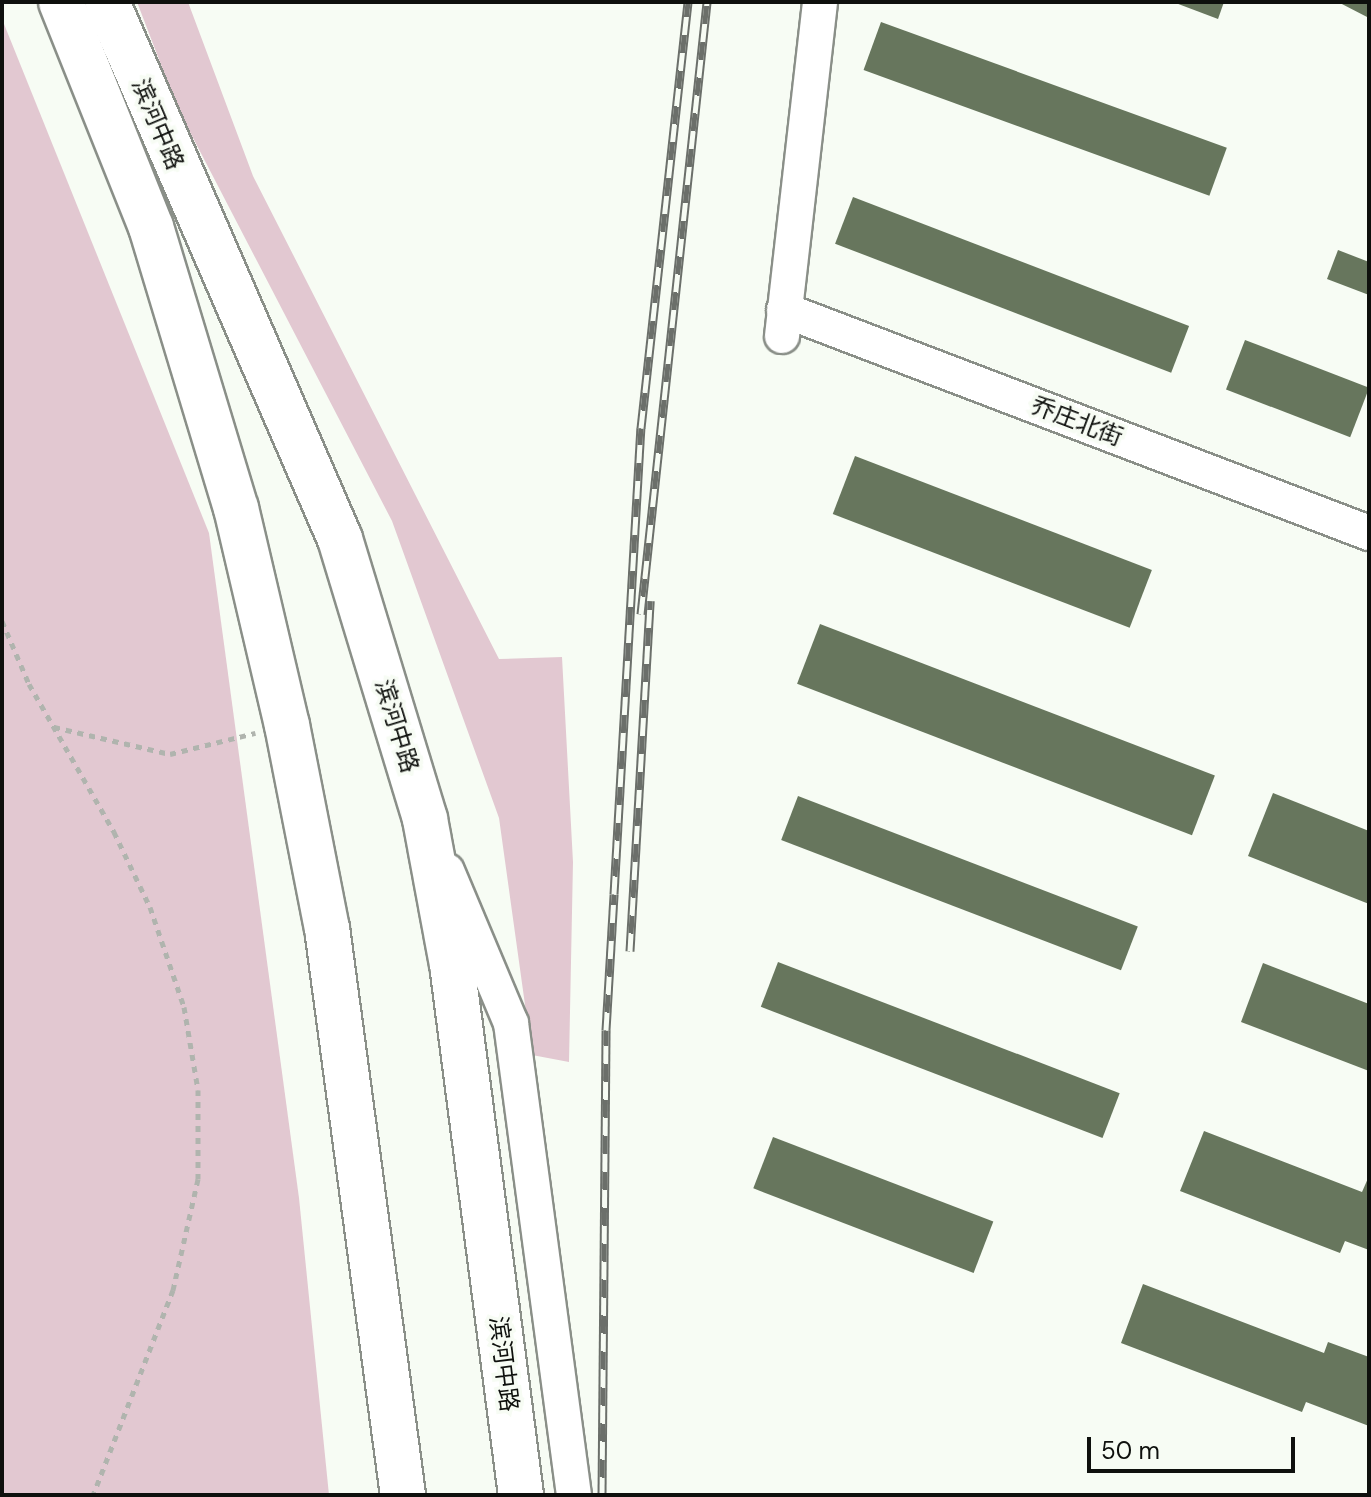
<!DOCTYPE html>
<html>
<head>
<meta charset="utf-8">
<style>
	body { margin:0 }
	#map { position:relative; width:1371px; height:1497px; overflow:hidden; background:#f7fcf4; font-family:"DM Sans","Noto Sans SC",sans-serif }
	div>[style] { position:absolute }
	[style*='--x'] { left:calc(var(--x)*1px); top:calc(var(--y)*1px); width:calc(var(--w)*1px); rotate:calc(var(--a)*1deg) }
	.green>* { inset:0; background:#e2c8d1 }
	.building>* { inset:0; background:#67765d; transform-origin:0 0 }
	.path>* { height:5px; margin-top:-2.5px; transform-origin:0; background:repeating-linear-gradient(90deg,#b0b4ae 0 6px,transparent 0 12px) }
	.roads { filter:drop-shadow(2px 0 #8a8f88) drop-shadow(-2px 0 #8a8f88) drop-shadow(0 2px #8a8f88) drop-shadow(0 -2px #8a8f88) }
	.minor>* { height:34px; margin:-17px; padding:0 17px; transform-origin:17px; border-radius:17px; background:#fff }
	.major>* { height:44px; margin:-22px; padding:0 22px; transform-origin:22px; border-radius:22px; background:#fff }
	.rail>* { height:9px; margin-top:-4.5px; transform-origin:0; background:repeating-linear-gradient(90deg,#f7fcf4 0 18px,#6b6f6a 0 36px); box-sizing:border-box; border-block:2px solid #6b6f6a }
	span { translate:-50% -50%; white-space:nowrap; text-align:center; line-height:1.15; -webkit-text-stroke:7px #f7fcf4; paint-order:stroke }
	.street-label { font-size:24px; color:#0e100d }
	.frame { position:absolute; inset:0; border:4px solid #0e100d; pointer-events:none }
	.scale { position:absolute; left:1087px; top:1437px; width:208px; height:36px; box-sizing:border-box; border:4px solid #0e100d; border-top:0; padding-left:10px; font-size:24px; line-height:28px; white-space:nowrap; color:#0e100d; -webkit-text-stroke:6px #f7fcf4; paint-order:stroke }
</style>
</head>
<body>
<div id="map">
	<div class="green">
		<i style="clip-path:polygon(137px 2px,188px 2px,253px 176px,499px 659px,562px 657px,573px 862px,569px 1062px,532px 1055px,499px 818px,392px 521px,178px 109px)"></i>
		<i style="clip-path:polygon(2px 19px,209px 533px,299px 1198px,329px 1495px,2px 1495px)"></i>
	</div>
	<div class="building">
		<i style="clip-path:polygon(1173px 2px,1224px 2px,1218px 19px)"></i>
		<i style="clip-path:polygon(1338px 2px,1369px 2px,1369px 18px)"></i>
		<i style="left:881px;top:22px;width:368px;height:51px;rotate:20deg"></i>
		<i style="left:853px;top:197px;width:360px;height:50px;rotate:21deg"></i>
		<i style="clip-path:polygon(1338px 250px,1369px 262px,1369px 295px,1327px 279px)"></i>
		<i style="left:1245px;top:340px;width:133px;height:53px;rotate:21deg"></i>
		<i style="left:855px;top:456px;width:318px;height:62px;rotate:21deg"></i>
		<i style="left:820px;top:624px;width:423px;height:64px;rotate:21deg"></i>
		<i style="clip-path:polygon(1273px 793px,1369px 831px,1369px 904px,1248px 856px)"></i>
		<i style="left:798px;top:796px;width:364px;height:47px;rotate:21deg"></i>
		<i style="left:778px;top:962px;width:366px;height:48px;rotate:21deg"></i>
		<i style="clip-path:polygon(1263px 963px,1369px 1004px,1369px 1071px,1241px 1022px)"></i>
		<i style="clip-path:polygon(1204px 1131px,1362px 1192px,1369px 1176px,1369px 1250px,1345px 1241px,1340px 1253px,1180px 1191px)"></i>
		<i style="left:773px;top:1137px;width:236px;height:55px;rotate:21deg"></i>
		<i style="clip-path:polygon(1143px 1284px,1324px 1353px,1328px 1342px,1369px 1357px,1369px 1426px,1306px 1402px,1302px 1412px,1121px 1343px)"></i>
	</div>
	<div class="path">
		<i style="--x:2;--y:621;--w:69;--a:66.8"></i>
		<i style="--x:29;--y:684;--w:171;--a:60.1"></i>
		<i style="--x:114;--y:832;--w:83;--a:64.4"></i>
		<i style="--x:150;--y:907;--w:106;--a:71.2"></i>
		<i style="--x:184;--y:1007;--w:84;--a:80.4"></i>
		<i style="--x:198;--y:1090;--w:89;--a:90"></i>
		<i style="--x:198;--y:1179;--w:114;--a:102.7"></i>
		<i style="--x:173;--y:1290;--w:220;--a:111.3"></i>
		<i style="--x:54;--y:727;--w:119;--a:13.1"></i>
		<i style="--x:170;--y:754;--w:88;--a:-13.9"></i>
	</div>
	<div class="roads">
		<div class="minor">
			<i style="--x:784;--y:310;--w:626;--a:20.87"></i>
			<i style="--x:782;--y:336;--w:336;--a:-83.5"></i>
			<i style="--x:447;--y:871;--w:165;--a:67.2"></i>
			<i style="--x:511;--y:1023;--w:476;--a:82.4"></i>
		</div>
		<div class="major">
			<i style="--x:61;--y:2;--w:242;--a:68.2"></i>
			<i style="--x:151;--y:227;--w:294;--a:73.2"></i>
			<i style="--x:236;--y:508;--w:223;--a:76.8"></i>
			<i style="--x:287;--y:725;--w:207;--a:78.9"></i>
			<i style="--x:327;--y:928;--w:572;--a:82.37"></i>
			<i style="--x:107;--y:2;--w:585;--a:66.54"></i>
			<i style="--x:340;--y:539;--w:293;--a:73.1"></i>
			<i style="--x:425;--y:819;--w:147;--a:79.5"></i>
			<i style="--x:452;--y:964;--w:535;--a:82.6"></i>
		</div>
	</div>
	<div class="rail">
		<i style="--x:641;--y:614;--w:616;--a:-83.84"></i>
		<i style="--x:630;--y:951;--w:351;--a:-86.7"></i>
		<i style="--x:602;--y:1495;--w:465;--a:-89.5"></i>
		<i style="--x:606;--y:1030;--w:136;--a:-86.6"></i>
		<i style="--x:614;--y:894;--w:467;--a:-86.7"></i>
		<i style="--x:641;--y:428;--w:429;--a:-83.7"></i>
	</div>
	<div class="street-label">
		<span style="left:158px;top:124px;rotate:67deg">滨河中路</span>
		<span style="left:1077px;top:421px;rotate:21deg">乔庄北街</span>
		<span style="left:397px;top:726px;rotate:73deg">滨河中路</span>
		<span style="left:504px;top:1364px;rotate:83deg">滨河中路</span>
	</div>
	<div class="frame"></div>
	<div class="scale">50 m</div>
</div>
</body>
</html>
